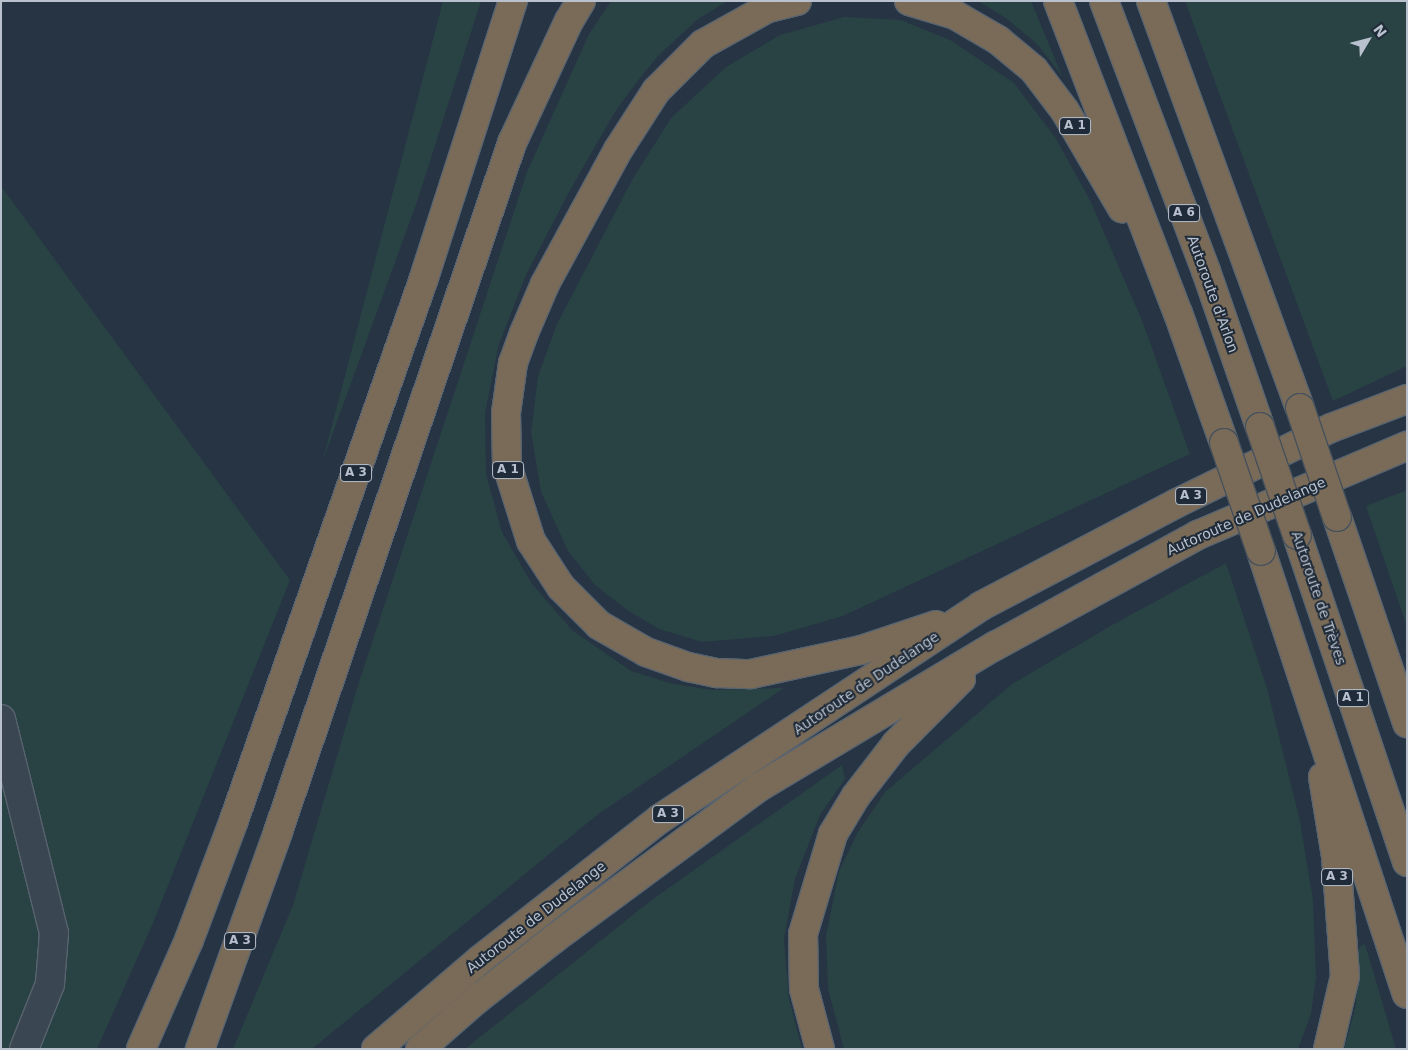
<!DOCTYPE html>
<html>
<head>
<meta charset="utf-8">
<style>
	body { margin:0 }
	#map { position:relative; width:1408px; height:1050px; overflow:hidden; background:#263444; font-family:"DejaVu Sans",sans-serif }
	div>[style] { position:absolute }
	[style*='--x'] { left:calc(var(--x)*1px); top:calc(var(--y)*1px); width:calc(var(--w)*1px); rotate:calc(var(--a)*1deg) }
	.green>* { inset:0; background:#294244 }
	.roads { filter:drop-shadow(1px 0 #596470) drop-shadow(-1px 0 #596470) drop-shadow(0 1px #596470) drop-shadow(0 -1px #596470) }
	.minor>* { height:28px; margin:-14px; padding:0 14px; transform-origin:14px; border-radius:14px; background:#3b4653 }
	.highway>* { height:28px; margin:-14px; padding:0 14px; transform-origin:14px; border-radius:14px; background:#796b58 }
	.bridges { filter:drop-shadow(1px 0 #46515d) drop-shadow(-1px 0 #46515d) drop-shadow(0 1px #46515d) drop-shadow(0 -1px #46515d) }
	.highway-bridge>* { height:28px; margin:-14px; padding:0 14px; transform-origin:14px; border-radius:14px; background:#796b58 }
	span { translate:-50% -50%; white-space:nowrap; text-align:center; line-height:1.15; -webkit-text-stroke:4px #202b39; paint-order:stroke }
	.shield-label span { padding:1px 4px; background:#202b39; border:1px solid; border-radius:4px; -webkit-text-stroke-width:0 }
	.shield-label { font-size:12px; color:#b8c1cd; font-weight:700 }
	.street-label { font-size:14px; color:#b8c1cd }
	.frame { position:absolute; inset:0; border:2px solid #b8c1cd; pointer-events:none }
	.north { position:absolute; left:1343px; top:15px; width:50px; height:50px; -webkit-text-stroke:4px #202b39; paint-order:stroke; rotate:53deg; font-size:14px; font-weight:700; line-height:20px; text-align:center; color:#b8c1cd }
	.north::after { content:''; display:block; margin:auto; width:18px; height:22px; background:#b8c1cd; clip-path:polygon(50% 0,100% 100%,50% 72%,0 100%) }
</style>
</head>
<body>
<div id="map">
	<div class="green">
		<i style="clip-path:polygon(443px 1px,481px 1px,417px 202px,322px 463px)"></i>
		<i style="clip-path:polygon(611px 1px,728px 1px,698px 19px,659px 55px,636px 83px,615px 112px,569px 192px,526px 275px,499px 344px,485px 413px,486px 474px,502px 532px,532px 584px,572px 630px,631px 671px,670px 683px,711px 690px,784px 688px,597px 815px,312px 1049px,233px 1049px,293px 905px,358px 685px,527px 172px,589px 34px)"></i>
		<i style="clip-path:polygon(978px 1px,1031px 1px,1062px 76px,1037px 44px,1006px 18px)"></i>
		<i style="clip-path:polygon(1185px 1px,1407px 1px,1407px 366px,1333px 401px)"></i>
		<i style="clip-path:polygon(844px 17px,901px 20px,952px 41px,1014px 83px,1055px 137px,1090px 200px,1143px 323px,1190px 454px,843px 616px,774px 636px,702px 642px,659px 629px,627px 610px,595px 585px,568px 551px,541px 492px,531px 432px,538px 376px,557px 324px,632px 180px,671px 118px,726px 67px,780px 35px)"></i>
		<i style="clip-path:polygon(1px 186px,290px 580px,153px 923px,97px 1049px,1px 1049px)"></i>
		<i style="clip-path:polygon(1407px 490px,1407px 627px,1366px 506px)"></i>
		<i style="clip-path:polygon(1226px 563px,1267px 688px,1300px 821px,1313px 900px,1316px 978px,1311px 1014px,1298px 1049px,844px 1049px,828px 989px,826px 936px,839px 871px,858px 832px,885px 792px,1012px 684px,1112px 625px)"></i>
		<i style="clip-path:polygon(842px 765px,845px 779px,820px 815px,795px 879px,784px 939px,789px 999px,802px 1049px,465px 1049px,649px 902px)"></i>
		<i style="clip-path:polygon(1365px 944px,1396px 1049px,1344px 1049px,1356px 1005px,1359px 947px)"></i>
	</div>
	<div class="roads">
		<div class="minor">
			<i style="--x:1;--y:719;--w:220;--a:76.1"></i>
			<i style="--x:54;--y:933;--w:51;--a:94.5"></i>
			<i style="--x:50;--y:984;--w:70;--a:111.8"></i>
		</div>
		<div class="highway">
			<i style="--x:797;--y:1;--w:32;--a:166"></i>
			<i style="--x:766;--y:9;--w:72;--a:150.9"></i>
			<i style="--x:703;--y:44;--w:66;--a:135"></i>
			<i style="--x:656;--y:91;--w:70;--a:122.8"></i>
			<i style="--x:618;--y:150;--w:153;--a:118.6"></i>
			<i style="--x:545;--y:284;--w:53;--a:113.2"></i>
			<i style="--x:524;--y:333;--w:32;--a:110"></i>
			<i style="--x:513;--y:363;--w:50;--a:98"></i>
			<i style="--x:506;--y:413;--w:52;--a:88.9"></i>
			<i style="--x:507;--y:465;--w:80;--a:72.5"></i>
			<i style="--x:531;--y:541;--w:55;--a:56.9"></i>
			<i style="--x:561;--y:587;--w:54;--a:45"></i>
			<i style="--x:599;--y:625;--w:54;--a:29.9"></i>
			<i style="--x:646;--y:652;--w:45;--a:19.7"></i>
			<i style="--x:688;--y:667;--w:30;--a:12"></i>
			<i style="--x:717;--y:673;--w:34;--a:2"></i>
			<i style="--x:751;--y:674;--w:113;--a:-12.3"></i>
			<i style="--x:861;--y:650;--w:79;--a:-18.4"></i>
			<i style="--x:909;--y:1;--w:48;--a:16.9"></i>
			<i style="--x:955;--y:15;--w:50;--a:30.2"></i>
			<i style="--x:998;--y:40;--w:47;--a:39.8"></i>
			<i style="--x:1034;--y:70;--w:51;--a:52.9"></i>
			<i style="--x:1065;--y:111;--w:113;--a:59.6"></i>
			<i style="--x:1058;--y:1;--w:334;--a:69"></i>
			<i style="--x:1178;--y:313;--w:138;--a:70.5"></i>
			<i style="--x:1104;--y:1;--w:289;--a:69.3"></i>
			<i style="--x:1206;--y:271;--w:165;--a:70.9"></i>
			<i style="--x:1151;--y:1;--w:433;--a:69.9"></i>
			<i style="--x:1337;--y:517;--w:218;--a:71.2"></i>
			<i style="--x:1297;--y:535;--w:345;--a:71.4"></i>
			<i style="--x:1261;--y:551;--w:466;--a:71.8"></i>
			<i style="--x:1323;--y:777;--w:80;--a:80.7"></i>
			<i style="--x:1336;--y:856;--w:120;--a:85.7"></i>
			<i style="--x:1345;--y:976;--w:75;--a:103.1"></i>
			<i style="--x:141;--y:1049;--w:119;--a:-66.2"></i>
			<i style="--x:189;--y:940;--w:128;--a:-69.4"></i>
			<i style="--x:234;--y:820;--w:571;--a:-70.68"></i>
			<i style="--x:423;--y:281;--w:294;--a:-72.2"></i>
			<i style="--x:200;--y:1049;--w:231;--a:-70.2"></i>
			<i style="--x:278;--y:832;--w:728;--a:-71.24"></i>
			<i style="--x:512;--y:143;--w:135;--a:-65"></i>
			<i style="--x:569;--y:21;--w:23;--a:-59"></i>
			<i style="--x:376;--y:1049;--w:138;--a:-40.6"></i>
			<i style="--x:481;--y:959;--w:229;--a:-38.1"></i>
			<i style="--x:661;--y:818;--w:384;--a:-33.5"></i>
			<i style="--x:981;--y:606;--w:219;--a:-27.7"></i>
			<i style="--x:1175;--y:504;--w:174;--a:-26"></i>
			<i style="--x:1331;--y:428;--w:81;--a:-20.9"></i>
			<i style="--x:420;--y:1049;--w:74;--a:-41.2"></i>
			<i style="--x:476;--y:1000;--w:100;--a:-38.1"></i>
			<i style="--x:555;--y:938;--w:254;--a:-36.5"></i>
			<i style="--x:759;--y:787;--w:275;--a:-30.9"></i>
			<i style="--x:995;--y:646;--w:231;--a:-28.7"></i>
			<i style="--x:1198;--y:535;--w:227;--a:-23.1"></i>
			<i style="--x:820;--y:1049;--w:62;--a:-104.9"></i>
			<i style="--x:804;--y:989;--w:55;--a:-91"></i>
			<i style="--x:803;--y:934;--w:104;--a:-73.3"></i>
			<i style="--x:833;--y:834;--w:44;--a:-58.8"></i>
			<i style="--x:856;--y:796;--w:66;--a:-52.4"></i>
			<i style="--x:896;--y:744;--w:92;--a:-45"></i>
		</div>
	</div>
	<div class="bridges">
		<div class="highway-bridge">
			<i style="--x:1300;--y:408;--w:115;--a:71.3"></i>
			<i style="--x:1260;--y:427;--w:114;--a:71.1"></i>
			<i style="--x:1224;--y:443;--w:114;--a:71.1"></i>
		</div>
	</div>
	<div class="shield-label">
		<span style="left:1075px;top:126px">A 1</span>
		<span style="left:1184px;top:213px">A 6</span>
		<span style="left:508px;top:470px">A 1</span>
		<span style="left:356px;top:473px">A 3</span>
		<span style="left:1191px;top:496px">A 3</span>
		<span style="left:1353px;top:698px">A 1</span>
		<span style="left:668px;top:814px">A 3</span>
		<span style="left:1337px;top:877px">A 3</span>
		<span style="left:240px;top:941px">A 3</span>
	</div>
	<div class="street-label">
		<span style="left:1213px;top:294px;rotate:70deg">Autoroute d'Arlon</span>
		<span style="left:1246px;top:516px;rotate:-24deg">Autoroute de Dudelange</span>
		<span style="left:1319px;top:598px;rotate:71deg">Autoroute de Trèves</span>
		<span style="left:866px;top:683px;rotate:-34deg">Autoroute de Dudelange</span>
		<span style="left:536px;top:917px;rotate:-38deg">Autoroute de Dudelange</span>
	</div>
	<div class="frame"></div>
	<div class="north">N</div>
</div>
</body>
</html>
